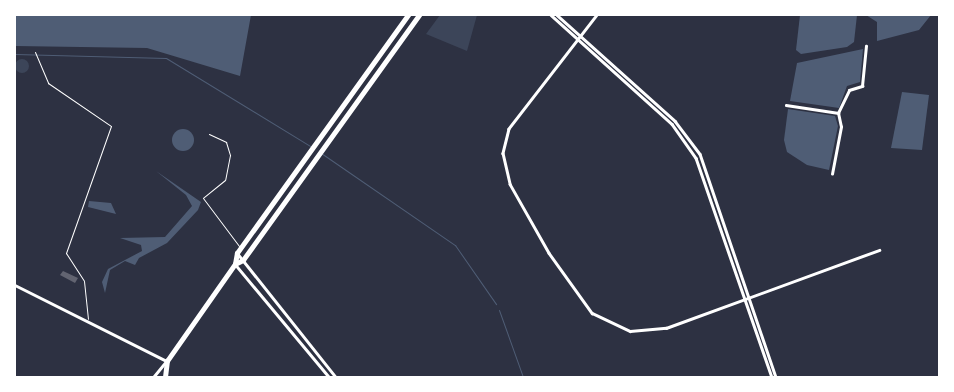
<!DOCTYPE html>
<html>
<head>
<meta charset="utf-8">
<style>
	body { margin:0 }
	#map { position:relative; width:954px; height:392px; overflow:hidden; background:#2d3142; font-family:"Noto Sans",sans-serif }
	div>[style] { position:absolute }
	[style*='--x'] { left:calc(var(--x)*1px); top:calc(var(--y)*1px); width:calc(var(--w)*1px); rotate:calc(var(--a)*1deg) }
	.green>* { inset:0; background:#3c4559 }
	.round { border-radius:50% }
	.water>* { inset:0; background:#4f5d75 }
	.stream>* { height:1px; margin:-0.5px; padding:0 0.5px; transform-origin:0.5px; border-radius:0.5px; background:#4f5d75 }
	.building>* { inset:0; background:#626471 }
	.service>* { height:1px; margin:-0.5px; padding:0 0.5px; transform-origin:0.5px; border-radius:0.5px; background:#fff }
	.minor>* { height:2.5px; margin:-1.25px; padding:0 1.25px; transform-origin:1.25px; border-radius:1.25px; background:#fff }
	.primary>* { height:4.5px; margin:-2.25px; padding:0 2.25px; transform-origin:2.25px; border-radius:2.25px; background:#fff }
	span { translate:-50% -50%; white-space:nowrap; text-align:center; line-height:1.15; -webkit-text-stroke:4px #fff; paint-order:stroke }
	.frame { position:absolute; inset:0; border:16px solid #fff; pointer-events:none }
</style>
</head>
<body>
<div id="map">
	<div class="green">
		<i style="clip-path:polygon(440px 15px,477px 15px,467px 51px,426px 34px)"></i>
		<i class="round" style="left:15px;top:59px;width:14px;height:14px"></i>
	</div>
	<div class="water">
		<i style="clip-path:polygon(15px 15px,251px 15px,240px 76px,147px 48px,15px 46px)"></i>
		<i style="clip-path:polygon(800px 15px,857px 15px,854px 42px,847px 47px,801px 54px,796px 50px)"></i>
		<i style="clip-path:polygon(866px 15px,931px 15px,919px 30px,877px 41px,877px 22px)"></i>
		<i style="clip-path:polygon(863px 49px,860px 82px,847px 86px,839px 108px,790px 101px,797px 63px)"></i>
		<i style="clip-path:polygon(902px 92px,929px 95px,922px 150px,891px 148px)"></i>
		<i style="clip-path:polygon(788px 109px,835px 116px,838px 126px,829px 170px,807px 165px,787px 152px,784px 140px)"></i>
		<i class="round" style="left:172px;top:129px;width:22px;height:22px"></i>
		<i style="clip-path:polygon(156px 171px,201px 202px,198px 210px,167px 243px,139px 258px,135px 265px,125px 261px,110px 270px,105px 293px,102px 282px,108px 269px,142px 251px,141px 245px,120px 238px,165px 237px,192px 206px,186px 195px)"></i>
		<i style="clip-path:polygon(89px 201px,111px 203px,116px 214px,88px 207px)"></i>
	</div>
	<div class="stream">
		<i style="--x:15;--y:54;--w:151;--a:1.5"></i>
		<i style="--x:166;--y:58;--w:171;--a:31.4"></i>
		<i style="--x:321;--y:153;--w:163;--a:34.5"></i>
		<i style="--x:455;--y:245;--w:72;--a:55.2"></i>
		<i style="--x:499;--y:310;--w:71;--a:70.3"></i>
	</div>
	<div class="building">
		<i style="clip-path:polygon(63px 271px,78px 278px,75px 283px,60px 275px)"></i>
	</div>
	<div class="service">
		<i style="--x:35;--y:52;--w:34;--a:67"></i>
		<i style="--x:48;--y:83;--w:76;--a:34.3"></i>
		<i style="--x:111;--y:126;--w:135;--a:109.5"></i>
		<i style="--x:66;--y:253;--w:33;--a:57"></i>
		<i style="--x:84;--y:281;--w:38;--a:84"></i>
		<i style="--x:209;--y:134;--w:19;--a:25"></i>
		<i style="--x:226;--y:142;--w:14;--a:73"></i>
		<i style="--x:230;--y:155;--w:25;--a:101"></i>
		<i style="--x:225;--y:180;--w:28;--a:141"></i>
		<i style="--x:203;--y:198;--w:60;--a:53.1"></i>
	</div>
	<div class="minor">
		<i style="--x:551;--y:15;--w:163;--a:42"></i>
		<i style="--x:672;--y:124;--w:42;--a:54.8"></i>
		<i style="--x:696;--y:158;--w:232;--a:70.9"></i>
		<i style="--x:557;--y:15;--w:159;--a:41.9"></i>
		<i style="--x:675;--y:121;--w:41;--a:52.9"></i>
		<i style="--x:700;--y:154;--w:236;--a:71.2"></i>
		<i style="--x:597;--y:15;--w:144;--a:127.7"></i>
		<i style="--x:509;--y:129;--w:25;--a:104"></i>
		<i style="--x:503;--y:153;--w:32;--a:77"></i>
		<i style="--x:510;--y:184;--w:79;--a:60.5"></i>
		<i style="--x:549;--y:253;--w:74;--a:54.4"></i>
		<i style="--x:592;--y:313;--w:42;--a:25.3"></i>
		<i style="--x:630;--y:331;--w:36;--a:-5"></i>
		<i style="--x:666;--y:328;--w:227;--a:-20.1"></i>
		<i style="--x:786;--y:105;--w:53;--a:8.7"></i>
		<i style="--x:832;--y:174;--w:48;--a:-79.2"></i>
		<i style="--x:841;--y:127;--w:14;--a:-102"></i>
		<i style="--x:838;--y:113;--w:25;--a:-64"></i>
		<i style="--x:849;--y:90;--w:14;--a:-17"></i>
		<i style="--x:862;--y:86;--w:40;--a:-84.3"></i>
		<i style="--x:238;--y:254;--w:157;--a:51.5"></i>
		<i style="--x:235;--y:264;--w:147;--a:50.2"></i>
		<i style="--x:15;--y:285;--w:170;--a:26.6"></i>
		<i style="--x:167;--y:361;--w:21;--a:129"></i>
	</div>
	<div class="primary">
		<i style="--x:235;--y:264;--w:9;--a:-27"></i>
		<i style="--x:243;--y:260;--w:302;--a:-54.3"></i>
		<i style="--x:165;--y:377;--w:16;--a:-83"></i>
		<i style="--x:167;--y:361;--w:118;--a:-55"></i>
		<i style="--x:235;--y:264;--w:11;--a:-80"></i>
		<i style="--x:237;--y:253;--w:293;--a:-54.3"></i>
	</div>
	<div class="frame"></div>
</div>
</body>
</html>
